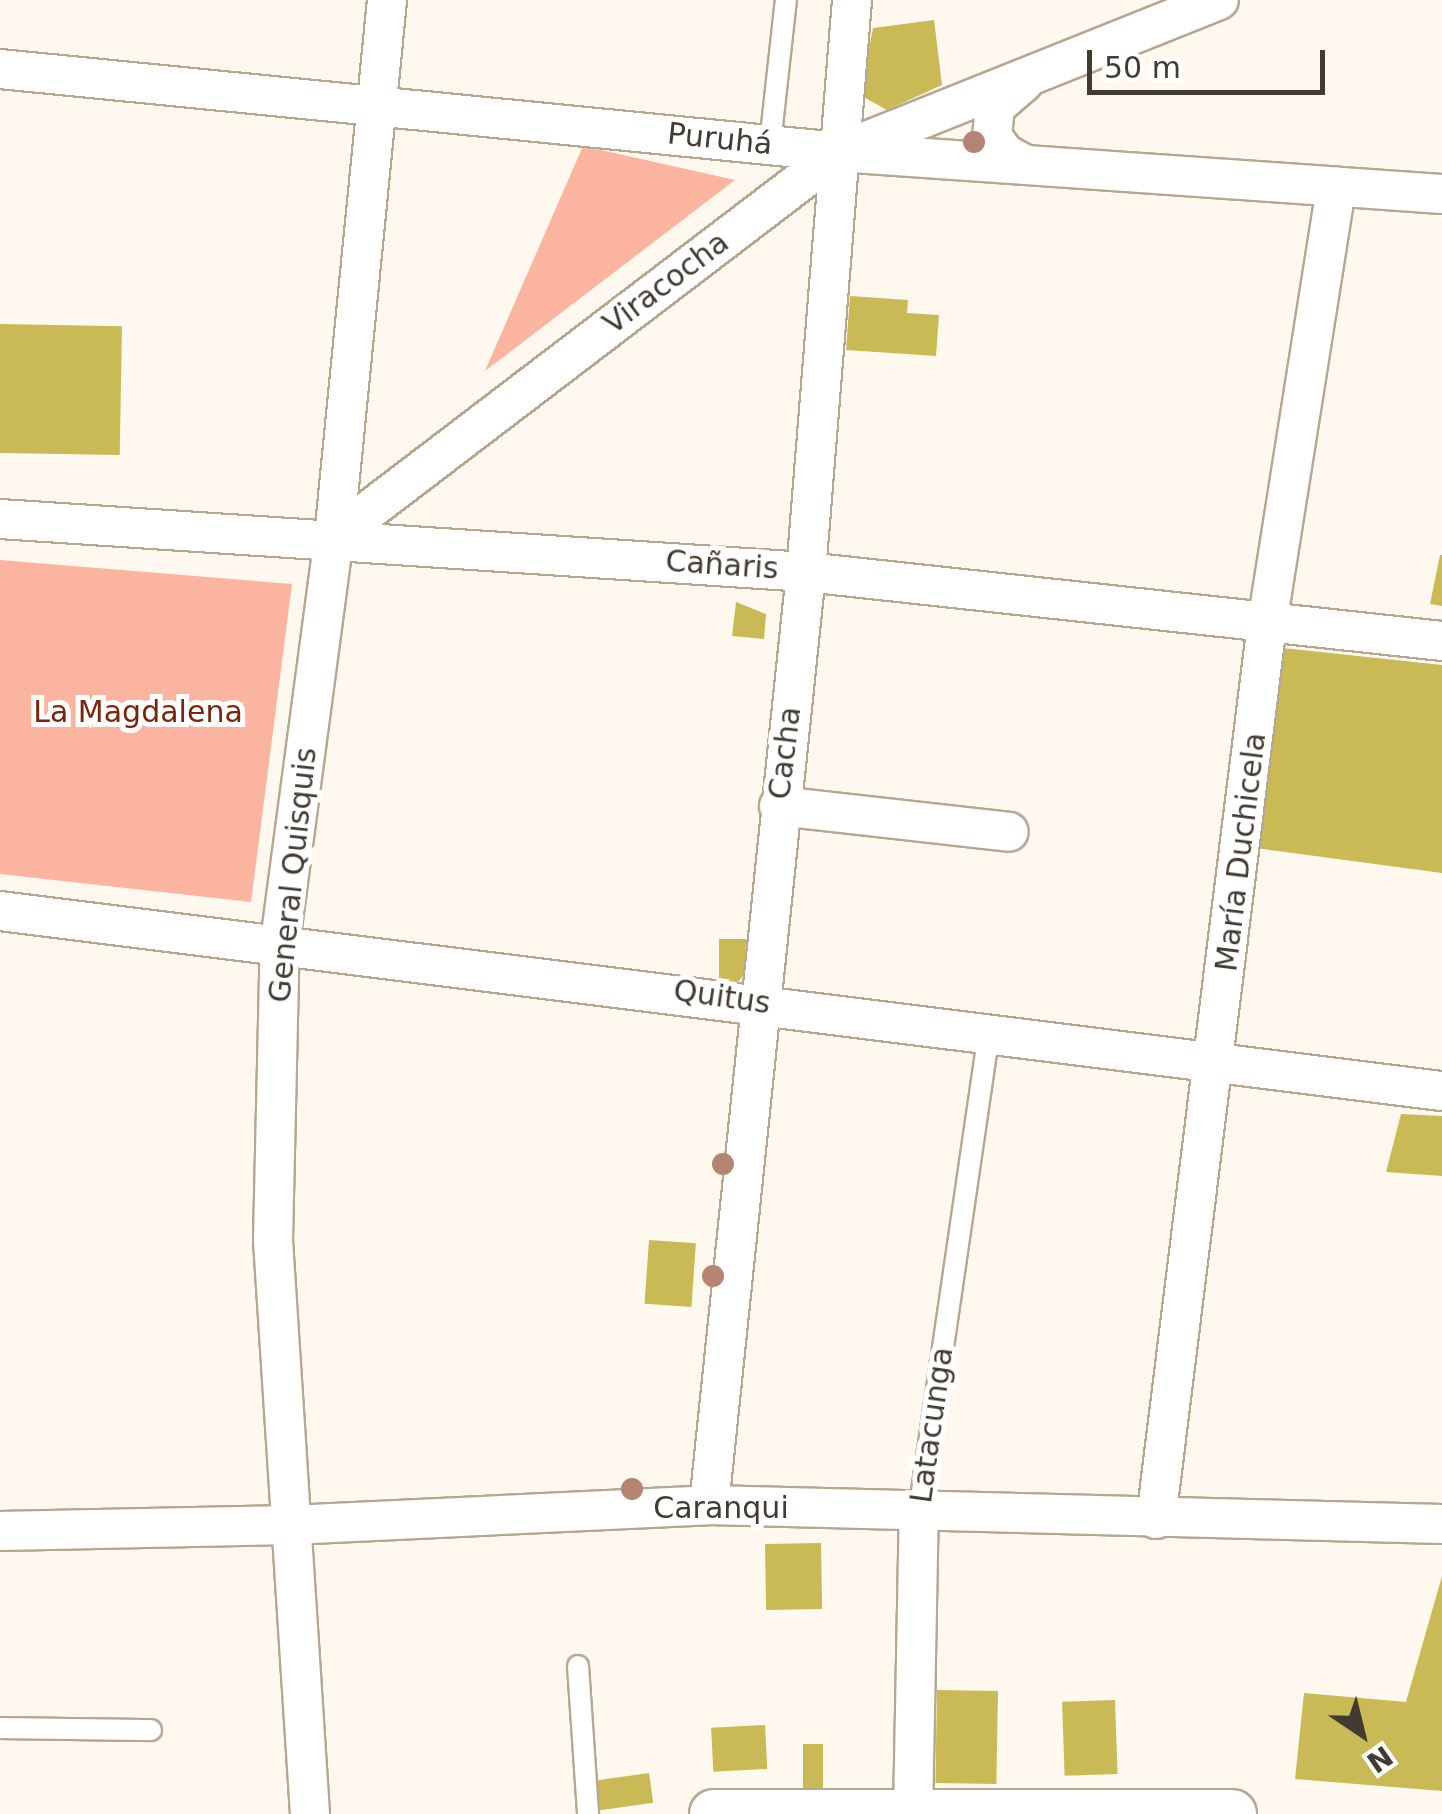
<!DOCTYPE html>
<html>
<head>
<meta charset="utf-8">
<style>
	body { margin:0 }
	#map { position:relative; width:1442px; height:1814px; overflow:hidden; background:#fef8ef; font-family:"DejaVu Sans",sans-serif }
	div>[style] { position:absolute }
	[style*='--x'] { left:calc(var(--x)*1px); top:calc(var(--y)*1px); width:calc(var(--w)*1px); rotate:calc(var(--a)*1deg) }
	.green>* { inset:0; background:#fbb4a0 }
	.building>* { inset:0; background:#caba55; transform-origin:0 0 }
	.roads { filter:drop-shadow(2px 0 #b5a792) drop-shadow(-2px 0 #b5a792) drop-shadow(0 2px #b5a792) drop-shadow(0 -2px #b5a792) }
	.service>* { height:20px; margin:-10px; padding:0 10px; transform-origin:10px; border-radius:10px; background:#fff }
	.minor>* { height:38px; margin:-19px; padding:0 19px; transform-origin:19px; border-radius:19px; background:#fff }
	.tertiary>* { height:48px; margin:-24px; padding:0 24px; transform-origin:24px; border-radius:24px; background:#fff }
	.trees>* { width:22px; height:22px; margin:-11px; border-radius:50%; background:#b68472 }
	span { translate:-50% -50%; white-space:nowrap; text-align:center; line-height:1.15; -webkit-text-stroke:10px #fff; paint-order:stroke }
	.street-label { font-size:30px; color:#413b32 }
	.park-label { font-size:30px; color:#7b260c }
	.north { position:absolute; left:1312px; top:1684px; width:100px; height:100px; -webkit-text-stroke:8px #fff; paint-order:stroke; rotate:145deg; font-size:28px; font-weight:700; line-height:40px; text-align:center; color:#413b32 }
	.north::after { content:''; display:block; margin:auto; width:35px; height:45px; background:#413b32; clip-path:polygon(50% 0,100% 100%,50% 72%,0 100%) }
	.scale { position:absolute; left:1087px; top:50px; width:238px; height:45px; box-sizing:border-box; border:5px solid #413b32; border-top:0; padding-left:12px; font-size:30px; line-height:35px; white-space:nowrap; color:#413b32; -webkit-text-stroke:8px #fff; paint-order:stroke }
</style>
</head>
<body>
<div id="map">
	<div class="green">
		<i style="clip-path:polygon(583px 146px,735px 180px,485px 371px,525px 279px)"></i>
		<i style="clip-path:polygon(0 560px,292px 584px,251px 902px,0 874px)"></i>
	</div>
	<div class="building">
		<i style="clip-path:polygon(934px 20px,942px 85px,887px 110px,860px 95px,873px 28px)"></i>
		<i style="clip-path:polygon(850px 296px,908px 300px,907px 313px,939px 315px,936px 356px,846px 350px)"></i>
		<i style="left:0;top:324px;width:122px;height:129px;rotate:1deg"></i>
		<i style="clip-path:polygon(1440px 555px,1442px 555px,1442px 606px,1430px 604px)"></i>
		<i style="clip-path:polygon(736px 602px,766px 614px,764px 639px,732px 636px)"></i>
		<i style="clip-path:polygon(1283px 648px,1442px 665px,1442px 873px,1255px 848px)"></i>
		<i style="clip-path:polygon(719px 939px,746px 939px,745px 974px,733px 987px,719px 987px)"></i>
		<i style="clip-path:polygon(1401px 1114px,1442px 1116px,1442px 1176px,1386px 1172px)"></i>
		<i style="left:649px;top:1240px;width:47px;height:64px;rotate:4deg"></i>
		<i style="left:821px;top:1543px;width:66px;height:56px;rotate:89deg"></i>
		<i style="clip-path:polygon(1442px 1576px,1442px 1791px,1295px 1779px,1304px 1693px,1406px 1702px)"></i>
		<i style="left:937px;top:1690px;width:61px;height:93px;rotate:1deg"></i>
		<i style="left:1115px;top:1700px;width:74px;height:53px;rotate:88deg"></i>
		<i style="left:765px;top:1725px;width:44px;height:54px;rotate:87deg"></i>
		<i style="left:803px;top:1744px;width:20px;height:44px"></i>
		<i style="left:649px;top:1773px;width:30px;height:57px;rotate:82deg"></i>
	</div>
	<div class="roads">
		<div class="service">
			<i style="--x:770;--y:144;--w:145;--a:-83.7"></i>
			<i style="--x:919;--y:1512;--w:478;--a:-81.7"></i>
			<i style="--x:578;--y:1666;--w:148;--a:86.1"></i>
			<i style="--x:0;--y:1728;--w:151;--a:0.8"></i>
		</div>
		<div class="minor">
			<i style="--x:0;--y:69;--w:843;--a:5.65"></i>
			<i style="--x:839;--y:152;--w:604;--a:3.98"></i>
			<i style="--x:1024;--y:164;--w:21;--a:-152"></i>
			<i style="--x:1005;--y:154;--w:22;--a:-126"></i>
			<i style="--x:992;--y:136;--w:29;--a:-84"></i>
			<i style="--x:995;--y:107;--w:38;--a:-41"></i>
			<i style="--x:0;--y:519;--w:808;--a:3.76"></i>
			<i style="--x:806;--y:572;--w:640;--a:6.19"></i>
			<i style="--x:334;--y:537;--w:635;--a:-37.32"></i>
			<i style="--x:839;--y:152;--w:409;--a:-21.8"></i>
			<i style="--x:779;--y:806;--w:231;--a:6.4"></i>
			<i style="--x:0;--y:911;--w:1453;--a:7.12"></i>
			<i style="--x:709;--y:1505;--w:938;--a:-84.06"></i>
			<i style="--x:806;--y:572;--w:574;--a:-85.4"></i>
			<i style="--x:1156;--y:1519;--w:902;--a:-82.93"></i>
			<i style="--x:1267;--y:624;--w:443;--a:-81"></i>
			<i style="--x:0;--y:1531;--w:290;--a:-1.2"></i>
			<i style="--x:290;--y:1525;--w:419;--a:-2.7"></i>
			<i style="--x:709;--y:1505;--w:733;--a:1.48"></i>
			<i style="--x:310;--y:1814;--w:575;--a:-93.69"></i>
			<i style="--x:273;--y:1240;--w:298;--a:-88.7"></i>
			<i style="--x:280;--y:942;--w:409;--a:-82.4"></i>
			<i style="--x:334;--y:537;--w:540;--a:-84.36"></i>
			<i style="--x:913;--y:1814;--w:302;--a:-88.9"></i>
		</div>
		<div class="tertiary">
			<i style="--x:714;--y:1814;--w:518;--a:0"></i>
		</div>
	</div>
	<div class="trees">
		<i style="left:974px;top:142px"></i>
		<i style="left:723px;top:1164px"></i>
		<i style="left:713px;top:1276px"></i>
		<i style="left:632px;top:1489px"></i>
	</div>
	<div class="street-label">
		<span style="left:720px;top:139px;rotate:6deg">Puruhá</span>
		<span style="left:666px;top:283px;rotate:-37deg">Viracocha</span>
		<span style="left:722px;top:565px;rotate:4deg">Cañaris</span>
		<span style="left:785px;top:753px;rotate:-83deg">Cacha</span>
		<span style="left:1241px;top:852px;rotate:-83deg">María Duchicela</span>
		<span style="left:293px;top:875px;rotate:-84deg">General Quisquis</span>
		<span style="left:722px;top:997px;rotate:8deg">Quitus</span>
		<span style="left:932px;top:1425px;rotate:-82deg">Latacunga</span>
		<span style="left:721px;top:1508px">Caranqui</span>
	</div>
	<div class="park-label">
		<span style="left:138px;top:712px">La Magdalena</span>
	</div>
	<div class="north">N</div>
	<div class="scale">50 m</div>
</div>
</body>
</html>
